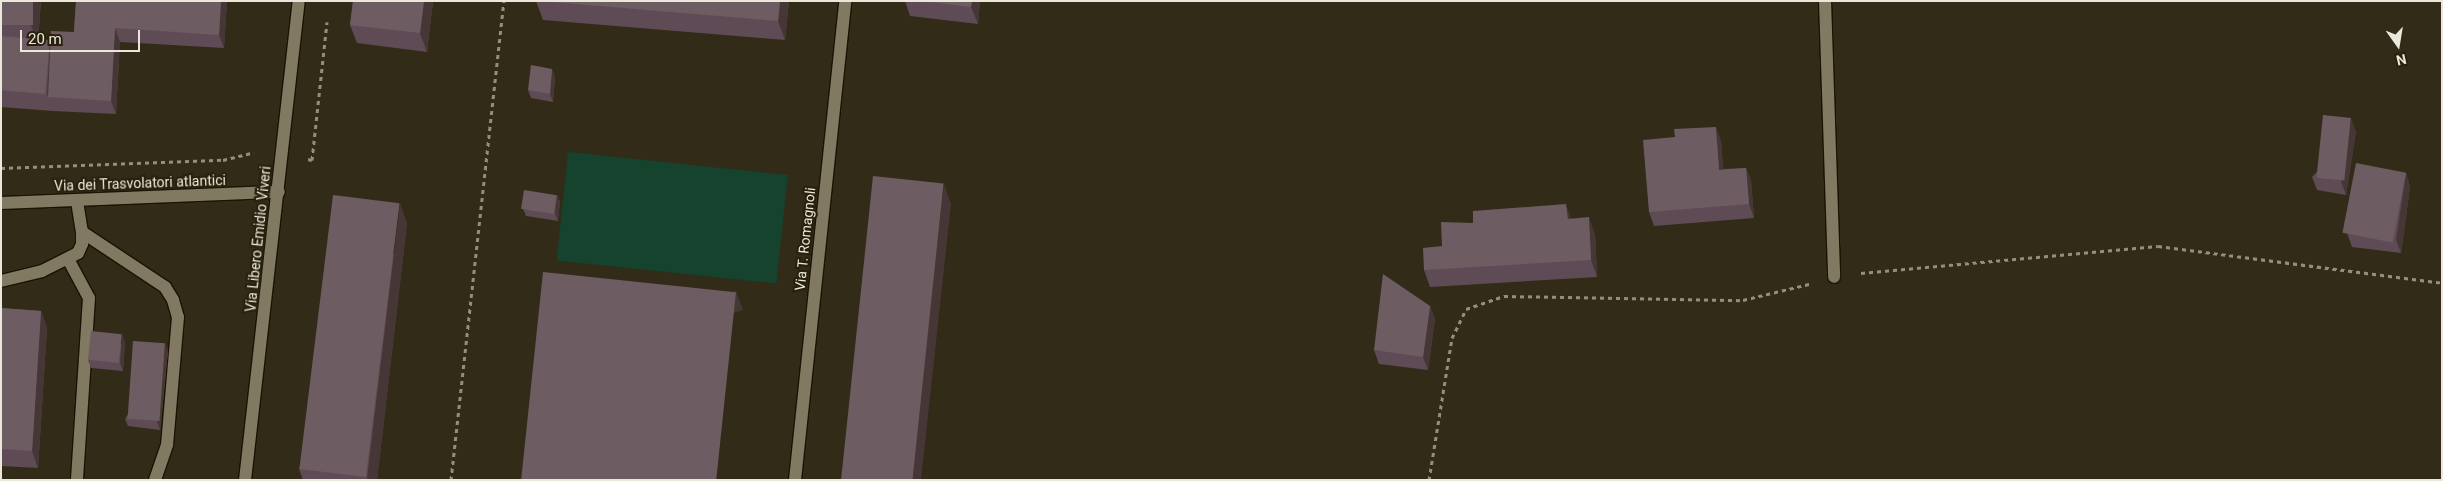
<!DOCTYPE html>
<html>
<head>
<meta charset="utf-8">
<style>
	body { margin:0 }
	#map { position:relative; width:2443px; height:481px; overflow:hidden; background:#322b17; font-family:Roboto,sans-serif }
	div>[style] { position:absolute }
	[style*='--x'] { left:calc(var(--x)*1px); top:calc(var(--y)*1px); width:calc(var(--w)*1px); rotate:calc(var(--a)*1deg) }
	.green>* { inset:0; background:#15432e; transform-origin:0 0 }
	.path>* { height:3px; margin-top:-1.5px; transform-origin:0; background:repeating-linear-gradient(90deg,#938e7e 0 4px,transparent 0 8px) }
	.roads { filter:drop-shadow(1px 0 #1a1302) drop-shadow(-1px 0 #1a1302) drop-shadow(0 1px #1a1302) drop-shadow(0 -1px #1a1302) }
	.service>* { height:12px; margin:-6px; padding:0 6px; transform-origin:6px; border-radius:6px; background:#817962 }
	.minor>* { height:12px; margin:-6px; padding:0 6px; transform-origin:6px; border-radius:6px; background:#817962 }
	.wall>* { inset:0; background:#5f4b55 }
	.shaded-wall>* { inset:0; background:#463736; transform-origin:0 0 }
	.building>* { inset:0; background:#6e5c63; transform-origin:0 0 }
	span { translate:-50% -50%; white-space:nowrap; text-align:center; line-height:1.15; -webkit-text-stroke:4.5px #28210d; paint-order:stroke }
	.street-label { font-size:14px; color:#ece7db }
	.frame { position:absolute; inset:0; border:2px solid #ece7db; pointer-events:none }
	.north { position:absolute; left:2373px; top:20px; width:50px; height:50px; -webkit-text-stroke:4px #28210d; paint-order:stroke; rotate:167deg; font-size:14px; font-weight:700; line-height:20px; text-align:center; color:#ece7db }
	.north::after { content:''; display:block; margin:auto; width:18px; height:22px; background:#ece7db; clip-path:polygon(50% 0,100% 100%,50% 72%,0 100%) }
	.scale { position:absolute; left:20px; top:30px; width:120px; height:22px; box-sizing:border-box; border:2px solid #ece7db; border-top:0; padding-left:6px; font-size:15px; line-height:18px; white-space:nowrap; color:#ece7db; -webkit-text-stroke:4px #28210d; paint-order:stroke }
</style>
</head>
<body>
<div id="map">
	<div class="green">
		<i style="left:568px;top:152px;width:221px;height:109px;rotate:6deg"></i>
	</div>
	<div class="path">
		<i style="--x:308;--y:159;--w:4;--a:14"></i>
		<i style="--x:312;--y:160;--w:139;--a:-83.8"></i>
		<i style="--x:1;--y:168;--w:222;--a:-2.1"></i>
		<i style="--x:223;--y:160;--w:32;--a:-14"></i>
		<i style="--x:1861;--y:273;--w:298;--a:-5.2"></i>
		<i style="--x:2158;--y:246;--w:286;--a:7.4"></i>
		<i style="--x:451;--y:480;--w:482;--a:-83.7"></i>
		<i style="--x:1429;--y:480;--w:144;--a:-80.8"></i>
		<i style="--x:1452;--y:338;--w:32;--a:-64"></i>
		<i style="--x:1466;--y:309;--w:40;--a:-18.9"></i>
		<i style="--x:1504;--y:296;--w:239;--a:1"></i>
		<i style="--x:1743;--y:300;--w:68;--a:-13.6"></i>
	</div>
	<div class="roads">
		<div class="service">
			<i style="--x:77;--y:201;--w:31;--a:81"></i>
			<i style="--x:82;--y:232;--w:100;--a:33.5"></i>
			<i style="--x:165;--y:287;--w:15;--a:58"></i>
			<i style="--x:173;--y:300;--w:18;--a:74"></i>
			<i style="--x:178;--y:317;--w:128;--a:94.9"></i>
			<i style="--x:167;--y:445;--w:37;--a:109"></i>
			<i style="--x:68;--y:259;--w:44;--a:61.7"></i>
			<i style="--x:89;--y:298;--w:182;--a:93.8"></i>
			<i style="--x:1;--y:281;--w:42;--a:-13.7"></i>
			<i style="--x:42;--y:271;--w:40;--a:-26.6"></i>
			<i style="--x:78;--y:253;--w:10;--a:-66"></i>
			<i style="--x:82;--y:244;--w:12;--a:-90"></i>
		</div>
		<div class="minor">
			<i style="--x:1825;--y:1;--w:276;--a:88.1"></i>
			<i style="--x:1;--y:203;--w:278;--a:-2.3"></i>
			<i style="--x:245;--y:480;--w:482;--a:-83.6"></i>
			<i style="--x:795;--y:480;--w:482;--a:-84"></i>
		</div>
	</div>
	<div class="wall">
		<i style="clip-path:polygon(1px 1px,41px 1px,38px 39px,50px 40px,51px 43px,74px 32px,76px 1px,227px 1px,224px 48px,120px 42px,116px 114px,53px 111px,1px 107px)"></i>
		<i style="clip-path:polygon(353px 1px,433px 1px,427px 52px,357px 43px,350px 25px)"></i>
		<i style="clip-path:polygon(536px 1px,789px 1px,785px 40px,543px 20px)"></i>
		<i style="clip-path:polygon(905px 1px,980px 1px,978px 24px,910px 16px)"></i>
		<i style="clip-path:polygon(552px 69px,555px 77px,553px 102px,531px 98px,528px 90px)"></i>
		<i style="clip-path:polygon(2356px 131px,2346px 195px,2317px 190px,2312px 177px)"></i>
		<i style="clip-path:polygon(1721px 140px,1723px 169px,1746px 168px,1751px 181px,1754px 218px,1654px 226px,1649px 212px)"></i>
		<i style="clip-path:polygon(2406px 173px,2410px 187px,2401px 253px,2352px 247px,2347px 233px)"></i>
		<i style="clip-path:polygon(557px 195px,560px 202px,558px 221px,526px 216px,523px 209px)"></i>
		<i style="clip-path:polygon(1572px 219px,1595px 234px,1597px 277px,1430px 287px,1424px 270px,1442px 246px,1473px 223px)"></i>
		<i style="clip-path:polygon(407px 223px,377px 480px,303px 480px,299px 469px)"></i>
		<i style="clip-path:polygon(1430px 306px,1435px 319px,1428px 370px,1379px 364px,1374px 350px)"></i>
		<i style="clip-path:polygon(1px 308px,41px 311px,47px 328px,38px 468px,1px 466px)"></i>
		<i style="clip-path:polygon(125px 342px,123px 371px,91px 368px,88px 360px)"></i>
		<i style="clip-path:polygon(168px 351px,160px 430px,128px 426px,125px 419px)"></i>
	</div>
	<div class="shaded-wall">
		<i style="clip-path:polygon(33px 1px,41px 1px,38px 43px,31px 26px)"></i>
		<i style="clip-path:polygon(221px 1px,227px 1px,224px 48px,219px 35px)"></i>
		<i style="clip-path:polygon(424px 1px,433px 1px,427px 52px,420px 33px)"></i>
		<i style="clip-path:polygon(780px 1px,789px 1px,785px 40px,778px 21px)"></i>
		<i style="clip-path:polygon(972px 1px,980px 1px,978px 24px,971px 7px)"></i>
		<i style="clip-path:polygon(115px 28px,120px 42px,116px 114px,111px 101px)"></i>
		<i style="clip-path:polygon(50px 40px,56px 57px,48px 97px,47px 94px)"></i>
		<i style="clip-path:polygon(552px 69px,555px 77px,553px 102px,550px 94px)"></i>
		<i style="clip-path:polygon(2351px 118px,2356px 131px,2346px 195px,2341px 182px)"></i>
		<i style="clip-path:polygon(1716px 127px,1721px 140px,1724px 183px,1719px 170px)"></i>
		<i style="clip-path:polygon(1746px 168px,1751px 181px,1754px 218px,1749px 204px)"></i>
		<i style="clip-path:polygon(2406px 173px,2410px 187px,2401px 253px,2396px 240px)"></i>
		<i style="clip-path:polygon(944px 184px,951px 204px,921px 480px,911px 480px)"></i>
		<i style="clip-path:polygon(557px 195px,560px 202px,558px 221px,555px 214px)"></i>
		<i style="clip-path:polygon(400px 203px,407px 223px,377px 480px,368px 480px,367px 478px)"></i>
		<i style="clip-path:polygon(1566px 204px,1572px 221px,1568px 219px)"></i>
		<i style="clip-path:polygon(1589px 217px,1595px 234px,1597px 277px,1591px 260px)"></i>
		<i style="left:736px;top:291px;width:20px;height:190px;rotate:70deg"></i>
		<i style="clip-path:polygon(1430px 306px,1435px 319px,1428px 370px,1423px 357px)"></i>
		<i style="clip-path:polygon(41px 311px,47px 328px,38px 468px,32px 451px)"></i>
		<i style="clip-path:polygon(122px 334px,125px 342px,123px 371px,120px 363px)"></i>
		<i style="clip-path:polygon(165px 343px,168px 351px,160px 430px,157px 422px)"></i>
	</div>
	<div class="building">
		<i style="left:1px;top:1px;width:32px;height:24px"></i>
		<i style="clip-path:polygon(76px 1px,221px 1px,219px 35px,115px 28px,111px 101px,48px 97px,51px 31px,74px 32px)"></i>
		<i style="clip-path:polygon(353px 1px,424px 1px,420px 33px,350px 25px)"></i>
		<i style="clip-path:polygon(540px 1px,780px 1px,778px 21px)"></i>
		<i style="clip-path:polygon(923px 1px,972px 1px,971px 7px)"></i>
		<i style="left:1px;top:36px;width:49px;height:54px;rotate:5deg"></i>
		<i style="clip-path:polygon(531px 65px,552px 69px,550px 94px,528px 90px)"></i>
		<i style="left:2323px;top:115px;width:28px;height:63px;rotate:6deg"></i>
		<i style="clip-path:polygon(1716px 127px,1719px 170px,1746px 168px,1749px 204px,1649px 212px,1643px 140px,1675px 137px,1674px 129px)"></i>
		<i style="left:2356px;top:163px;width:51px;height:71px;rotate:11deg"></i>
		<i style="left:873px;top:176px;width:71px;height:306px;rotate:6deg"></i>
		<i style="left:524px;top:190px;width:33px;height:19px;rotate:9deg"></i>
		<i style="left:333px;top:195px;width:67px;height:276px;rotate:7deg"></i>
		<i style="clip-path:polygon(1566px 204px,1568px 219px,1589px 217px,1591px 260px,1424px 270px,1423px 248px,1442px 246px,1441px 222px,1473px 223px,1473px 211px)"></i>
		<i style="left:543px;top:272px;width:194px;height:209px;rotate:6deg"></i>
		<i style="clip-path:polygon(1383px 274px,1430px 306px,1423px 357px,1374px 350px)"></i>
		<i style="clip-path:polygon(1px 308px,41px 311px,32px 451px,1px 449px)"></i>
		<i style="left:91px;top:331px;width:31px;height:29px;rotate:6deg"></i>
		<i style="left:133px;top:341px;width:32px;height:78px;rotate:4deg"></i>
	</div>
	<div class="street-label">
		<span style="left:140px;top:183px;rotate:-2deg">Via dei Trasvolatori atlantici</span>
		<span style="left:258px;top:239px;rotate:-84deg">Via Libero Emidio Viveri</span>
		<span style="left:805px;top:239px;rotate:-84deg">Via T. Romagnoli</span>
	</div>
	<div class="frame"></div>
	<div class="north">N</div>
	<div class="scale">20 m</div>
</div>
</body>
</html>
